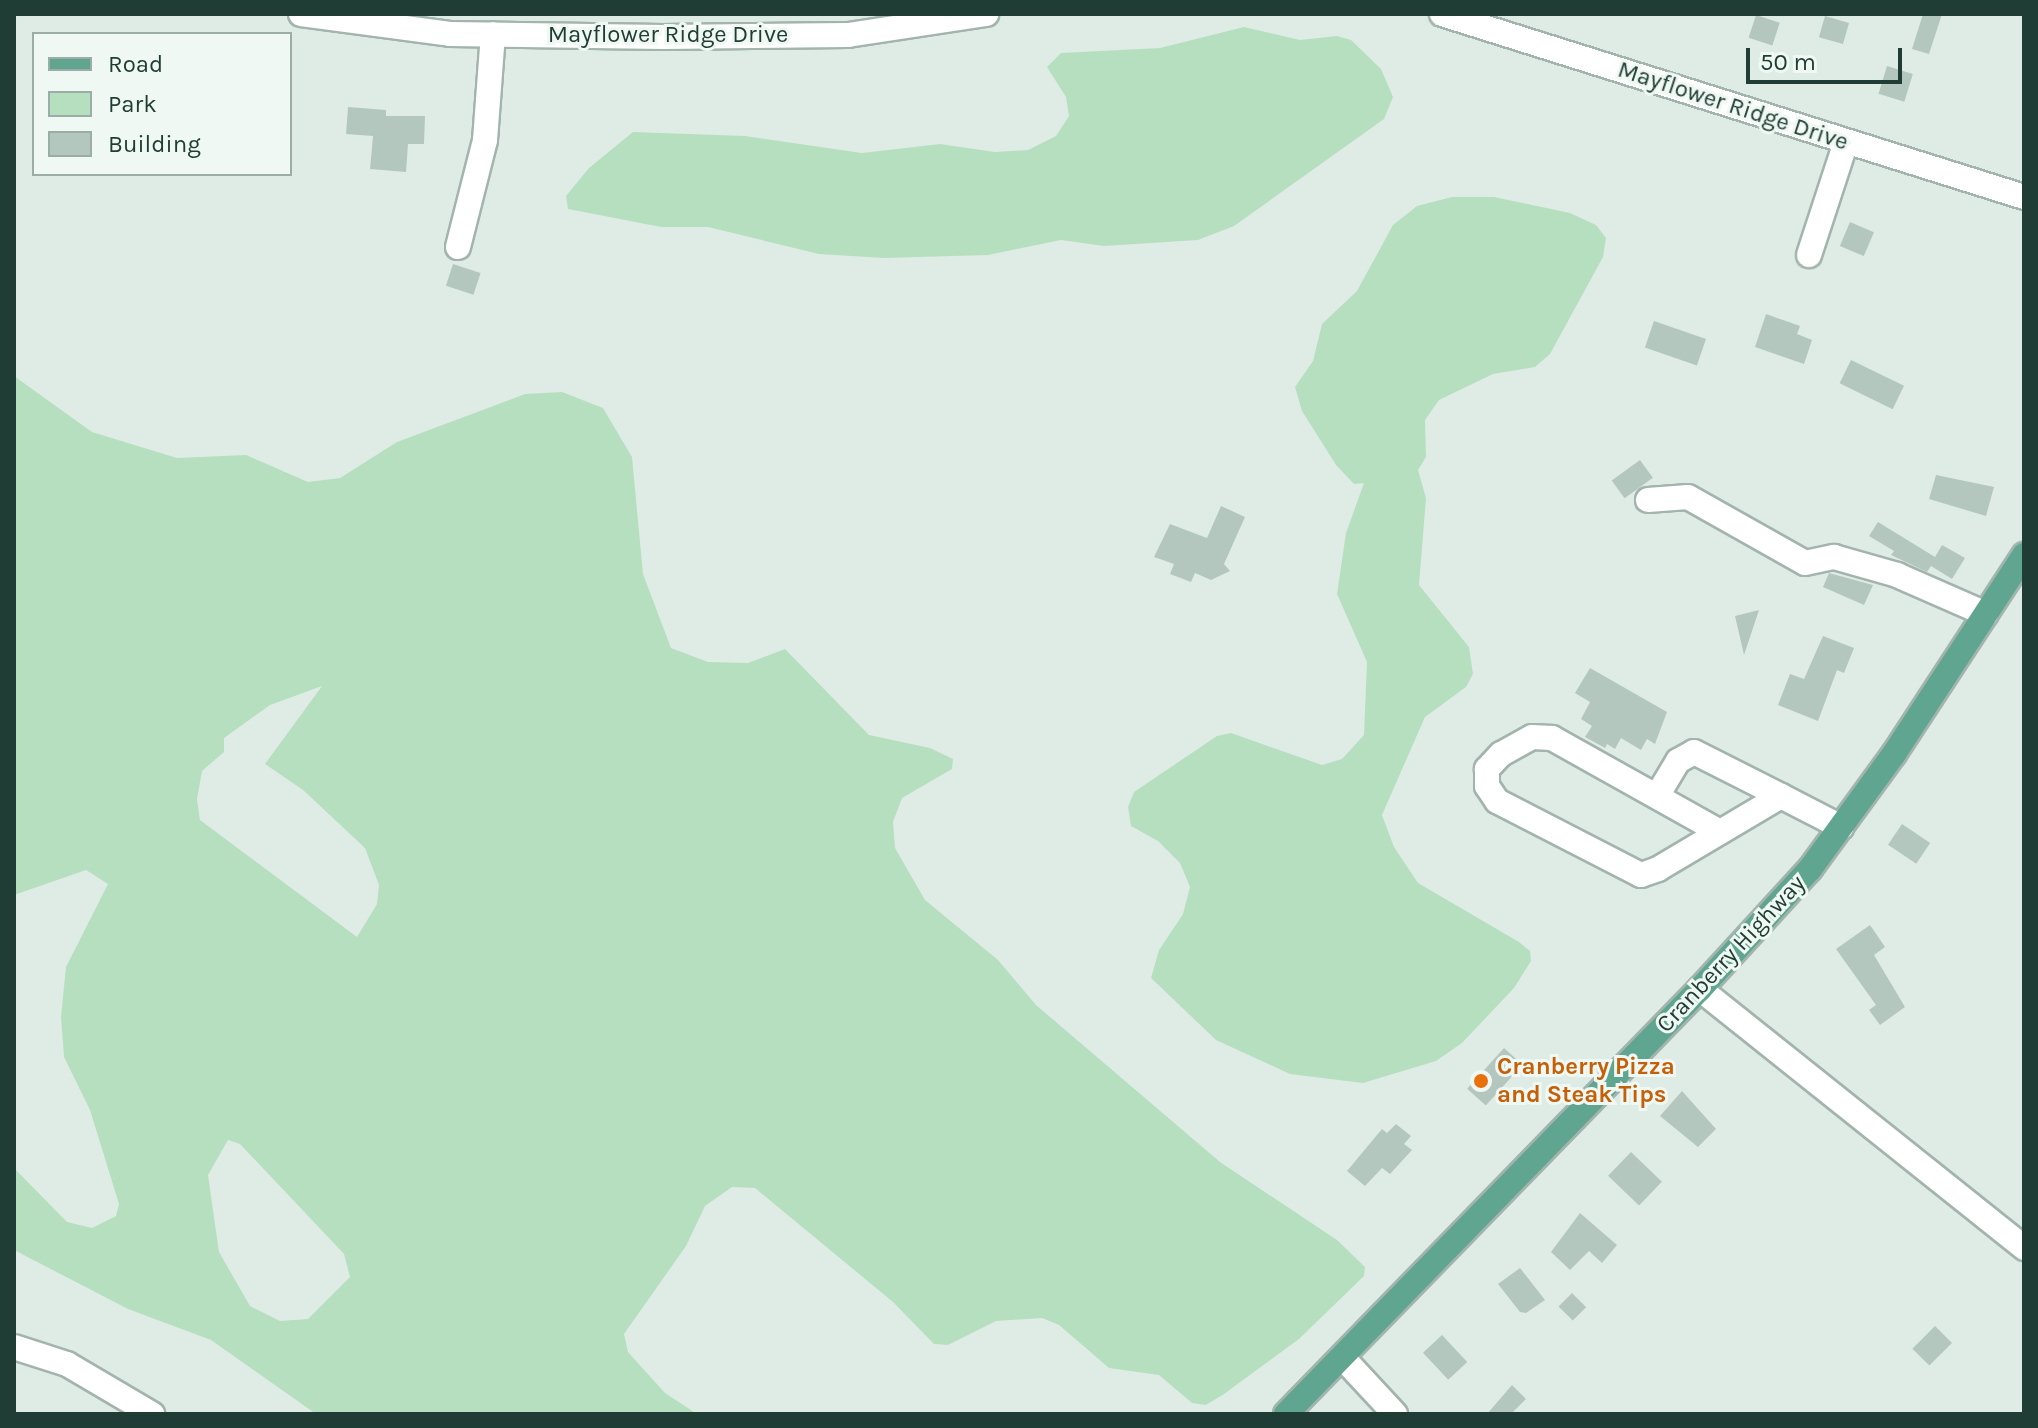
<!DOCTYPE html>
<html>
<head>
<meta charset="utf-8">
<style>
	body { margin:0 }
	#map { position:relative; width:2038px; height:1428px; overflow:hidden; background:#dfece6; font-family:Karla,sans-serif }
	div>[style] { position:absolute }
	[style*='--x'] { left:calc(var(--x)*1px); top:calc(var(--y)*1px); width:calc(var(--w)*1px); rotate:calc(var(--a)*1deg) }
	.green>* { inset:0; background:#b6dfbf }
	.building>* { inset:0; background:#b4c7be; transform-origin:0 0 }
	.roads { filter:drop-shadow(2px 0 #a2b4ad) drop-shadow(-2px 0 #a2b4ad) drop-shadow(0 2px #a2b4ad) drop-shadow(0 -2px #a2b4ad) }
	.minor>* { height:24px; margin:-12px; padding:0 12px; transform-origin:12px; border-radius:12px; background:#fff }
	.major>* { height:24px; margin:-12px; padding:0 12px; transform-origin:12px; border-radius:12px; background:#60a590 }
	.dots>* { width:22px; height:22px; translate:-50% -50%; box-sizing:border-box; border:4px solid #f0f8f4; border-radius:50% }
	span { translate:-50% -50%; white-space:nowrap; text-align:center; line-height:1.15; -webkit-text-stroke:6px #f0f8f4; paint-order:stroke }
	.street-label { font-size:24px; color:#1f3d34 }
	.food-label { font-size:24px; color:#c56008; font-weight:700 }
	.left { translate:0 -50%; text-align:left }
	.frame { position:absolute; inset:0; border:16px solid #1f3d34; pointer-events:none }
	.legend { position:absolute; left:32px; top:32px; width:260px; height:144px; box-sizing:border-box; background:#f0f8f4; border:2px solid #9cada7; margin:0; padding:10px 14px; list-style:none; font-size:24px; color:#1f3d34 }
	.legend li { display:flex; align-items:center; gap:16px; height:40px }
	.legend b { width:40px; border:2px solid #9cada7 }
	.scale { position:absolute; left:1746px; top:48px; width:156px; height:36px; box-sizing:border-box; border:4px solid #1f3d34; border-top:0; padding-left:10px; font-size:24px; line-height:28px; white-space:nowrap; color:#1f3d34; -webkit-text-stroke:6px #f0f8f4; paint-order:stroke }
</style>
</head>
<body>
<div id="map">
	<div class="green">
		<i style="clip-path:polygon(1244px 27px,1300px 40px,1337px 36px,1351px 40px,1381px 69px,1393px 97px,1384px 119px,1234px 226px,1198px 240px,1104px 246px,1061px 240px,988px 255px,884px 258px,819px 254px,708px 227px,661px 227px,568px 209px,566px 196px,589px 168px,633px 132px,745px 136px,862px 153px,940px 144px,995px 152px,1028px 150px,1056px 136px,1069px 116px,1066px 97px,1047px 67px,1061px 53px,1160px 48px)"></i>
		<i style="clip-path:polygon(1452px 197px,1494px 197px,1570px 213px,1596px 225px,1606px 238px,1603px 257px,1550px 354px,1535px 367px,1493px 374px,1439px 400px,1425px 420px,1426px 457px,1418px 470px,1426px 498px,1419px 585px,1469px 647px,1473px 674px,1466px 687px,1425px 717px,1382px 815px,1394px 847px,1418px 883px,1519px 942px,1530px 951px,1531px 961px,1514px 988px,1462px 1043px,1436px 1061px,1363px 1083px,1290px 1074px,1216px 1040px,1151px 978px,1159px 950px,1183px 914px,1190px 887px,1180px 863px,1158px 841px,1131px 826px,1128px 807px,1134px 792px,1217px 736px,1231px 733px,1322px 765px,1342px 759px,1364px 735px,1367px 662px,1337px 594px,1346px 533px,1364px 483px,1354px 484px,1336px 465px,1302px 411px,1295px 387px,1313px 361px,1322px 324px,1357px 291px,1393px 225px,1417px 206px)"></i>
		<i style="clip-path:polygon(evenodd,14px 376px,92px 432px,177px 458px,246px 455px,308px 482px,340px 478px,397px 442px,525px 394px,562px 392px,603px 408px,632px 457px,643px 574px,671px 648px,708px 662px,748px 663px,785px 649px,869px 735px,930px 748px,953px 759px,952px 769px,902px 798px,893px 822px,895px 848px,925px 900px,998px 960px,1036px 1005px,1220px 1162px,1337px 1240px,1365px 1267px,1364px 1276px,1299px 1339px,1224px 1394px,1206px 1405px,1192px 1403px,1159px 1375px,1109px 1368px,1059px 1325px,1042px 1318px,996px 1321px,948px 1345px,934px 1344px,893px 1302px,755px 1188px,732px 1187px,705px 1206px,686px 1246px,624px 1334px,628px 1352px,665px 1393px,697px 1414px,316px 1414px,211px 1340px,128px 1309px,14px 1250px,14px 1168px,67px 1222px,92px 1228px,116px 1216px,119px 1204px,90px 1110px,64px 1057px,61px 1017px,66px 967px,108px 884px,86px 870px,14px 895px,14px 376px,322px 686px,265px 764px,303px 790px,365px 848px,379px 885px,377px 904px,357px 937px,200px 820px,197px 799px,202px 771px,224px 752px,224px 738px,270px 705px,322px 686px,14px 376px,228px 1140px,240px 1144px,344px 1254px,350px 1277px,308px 1319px,280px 1321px,250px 1306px,219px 1252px,208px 1175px,228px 1140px)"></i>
	</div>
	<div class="building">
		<i style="clip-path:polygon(1923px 14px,1942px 14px,1929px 54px,1912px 49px)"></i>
		<i style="left:1756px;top:15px;width:25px;height:24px;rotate:18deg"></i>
		<i style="left:1825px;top:16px;width:25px;height:22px;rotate:16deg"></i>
		<i style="left:1887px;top:66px;width:27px;height:29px;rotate:17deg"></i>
		<i style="clip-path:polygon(348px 107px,386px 110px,386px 116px,425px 116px,424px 144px,408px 144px,406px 172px,370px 169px,373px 136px,346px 134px)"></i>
		<i style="left:1850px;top:222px;width:26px;height:26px;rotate:23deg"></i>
		<i style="left:453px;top:264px;width:29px;height:23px;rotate:18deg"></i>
		<i style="clip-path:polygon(1766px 314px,1800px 326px,1797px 334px,1812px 340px,1804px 364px,1755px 347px)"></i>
		<i style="left:1654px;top:321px;width:55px;height:28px;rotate:19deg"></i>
		<i style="left:1851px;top:360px;width:59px;height:26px;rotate:26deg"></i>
		<i style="left:1640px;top:460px;width:22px;height:35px;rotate:54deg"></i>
		<i style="clip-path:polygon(1936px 475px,1994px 487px,1986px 516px,1929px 499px)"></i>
		<i style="clip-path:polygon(1221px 506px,1245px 517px,1224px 564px,1230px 571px,1211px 580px,1195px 573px,1191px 582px,1170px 574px,1174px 564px,1154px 557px,1170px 524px,1207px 538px)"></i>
		<i style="clip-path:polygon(1878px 522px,1935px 557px,1942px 545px,1965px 558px,1952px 579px,1931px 566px,1927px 572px,1891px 555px,1894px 551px,1869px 536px)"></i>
		<i style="clip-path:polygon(1829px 573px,1873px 585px,1864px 605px,1823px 587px)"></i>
		<i style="clip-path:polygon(1759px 610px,1744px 655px,1735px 616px)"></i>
		<i style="clip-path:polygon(1823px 636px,1854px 648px,1844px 673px,1837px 670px,1818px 721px,1778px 705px,1790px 674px,1804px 679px)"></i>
		<i style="clip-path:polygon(1590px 668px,1667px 712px,1655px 744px,1647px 739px,1641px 750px,1621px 738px,1615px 749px,1607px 744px,1605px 748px,1585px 737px,1592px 726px,1581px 719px,1590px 702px,1575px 693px)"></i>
		<i style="left:1902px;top:824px;width:34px;height:25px;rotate:34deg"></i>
		<i style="clip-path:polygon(1870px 925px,1885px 947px,1874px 955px,1905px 1007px,1880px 1025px,1869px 1010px,1876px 1005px,1836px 949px)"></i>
		<i style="left:1504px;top:1048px;width:25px;height:55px;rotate:42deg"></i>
		<i style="clip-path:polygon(1682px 1091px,1716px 1129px,1698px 1147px,1660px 1116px)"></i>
		<i style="clip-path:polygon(1396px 1124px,1411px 1136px,1404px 1144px,1412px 1150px,1390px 1174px,1382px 1168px,1365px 1186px,1347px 1171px,1382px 1129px,1387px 1133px)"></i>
		<i style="left:1631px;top:1152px;width:43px;height:33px;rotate:44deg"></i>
		<i style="clip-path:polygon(1580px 1213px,1617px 1245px,1602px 1263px,1589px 1251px,1570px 1270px,1551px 1252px)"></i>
		<i style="clip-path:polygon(1520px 1268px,1545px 1300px,1526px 1313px,1520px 1312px,1498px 1284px)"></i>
		<i style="left:1572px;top:1293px;width:20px;height:19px;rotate:45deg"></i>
		<i style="left:1935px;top:1326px;width:24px;height:32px;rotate:45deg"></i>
		<i style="left:1442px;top:1335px;width:37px;height:26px;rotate:47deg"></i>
		<i style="clip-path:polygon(1512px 1385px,1526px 1399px,1511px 1414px,1487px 1414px)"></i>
	</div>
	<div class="roads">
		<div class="minor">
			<i style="--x:301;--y:14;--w:150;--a:7.6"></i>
			<i style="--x:450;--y:34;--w:213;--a:0.8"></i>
			<i style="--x:663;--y:37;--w:185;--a:-0.6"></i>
			<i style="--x:848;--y:35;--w:140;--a:-8.7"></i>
			<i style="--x:1442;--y:14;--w:610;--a:17.45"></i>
			<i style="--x:458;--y:247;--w:110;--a:-75.8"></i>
			<i style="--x:485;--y:140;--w:106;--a:-85.7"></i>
			<i style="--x:1809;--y:255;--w:119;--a:-71.9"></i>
			<i style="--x:1648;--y:500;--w:40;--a:-4.3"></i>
			<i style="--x:1688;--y:497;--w:134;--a:29.4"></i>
			<i style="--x:1805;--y:563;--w:30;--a:-12"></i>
			<i style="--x:1834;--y:557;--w:66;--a:15.9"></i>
			<i style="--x:1897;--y:575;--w:97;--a:23.7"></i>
			<i style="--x:1657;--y:796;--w:41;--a:-59"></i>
			<i style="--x:1678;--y:761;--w:18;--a:-29"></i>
			<i style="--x:1694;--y:752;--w:97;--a:26.8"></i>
			<i style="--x:1720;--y:832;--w:193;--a:-150.8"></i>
			<i style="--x:1552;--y:738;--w:20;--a:-177"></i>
			<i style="--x:1532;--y:737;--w:35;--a:151"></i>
			<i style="--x:1501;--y:754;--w:21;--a:133"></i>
			<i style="--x:1487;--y:769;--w:17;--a:90"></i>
			<i style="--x:1487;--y:786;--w:18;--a:56"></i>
			<i style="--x:1497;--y:801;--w:162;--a:27.2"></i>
			<i style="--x:1641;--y:875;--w:18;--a:-19"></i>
			<i style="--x:1658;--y:869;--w:143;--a:-30.7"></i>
			<i style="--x:1781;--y:796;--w:68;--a:27.3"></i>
			<i style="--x:1700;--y:989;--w:415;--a:38.6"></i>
			<i style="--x:14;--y:1347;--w:56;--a:17.8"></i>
			<i style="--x:67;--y:1364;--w:99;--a:30.5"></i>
			<i style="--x:1342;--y:1357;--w:78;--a:47.1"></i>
		</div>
		<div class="major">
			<i style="--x:1286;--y:1414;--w:593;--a:-45.75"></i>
			<i style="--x:1700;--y:989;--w:163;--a:-47.5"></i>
			<i style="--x:1810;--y:869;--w:142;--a:-53.9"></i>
			<i style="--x:1894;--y:754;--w:238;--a:-56.8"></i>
		</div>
	</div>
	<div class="dots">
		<i style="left:1481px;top:1081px;background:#e8710a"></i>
	</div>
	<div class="street-label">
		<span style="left:668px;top:35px">Mayflower Ridge Drive</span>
		<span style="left:1733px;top:106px;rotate:18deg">Mayflower Ridge Drive</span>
		<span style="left:1731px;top:954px;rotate:-47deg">Cranberry Highway</span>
	</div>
	<div class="food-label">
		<span class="left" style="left:1497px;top:1081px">Cranberry Pizza<br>and Steak Tips</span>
	</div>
	<div class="frame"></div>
	<ul class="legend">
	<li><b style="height:10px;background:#60a590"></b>Road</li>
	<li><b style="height:22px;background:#b6dfbf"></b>Park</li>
	<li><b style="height:22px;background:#b4c7be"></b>Building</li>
	</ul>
	<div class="scale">50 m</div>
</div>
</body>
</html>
